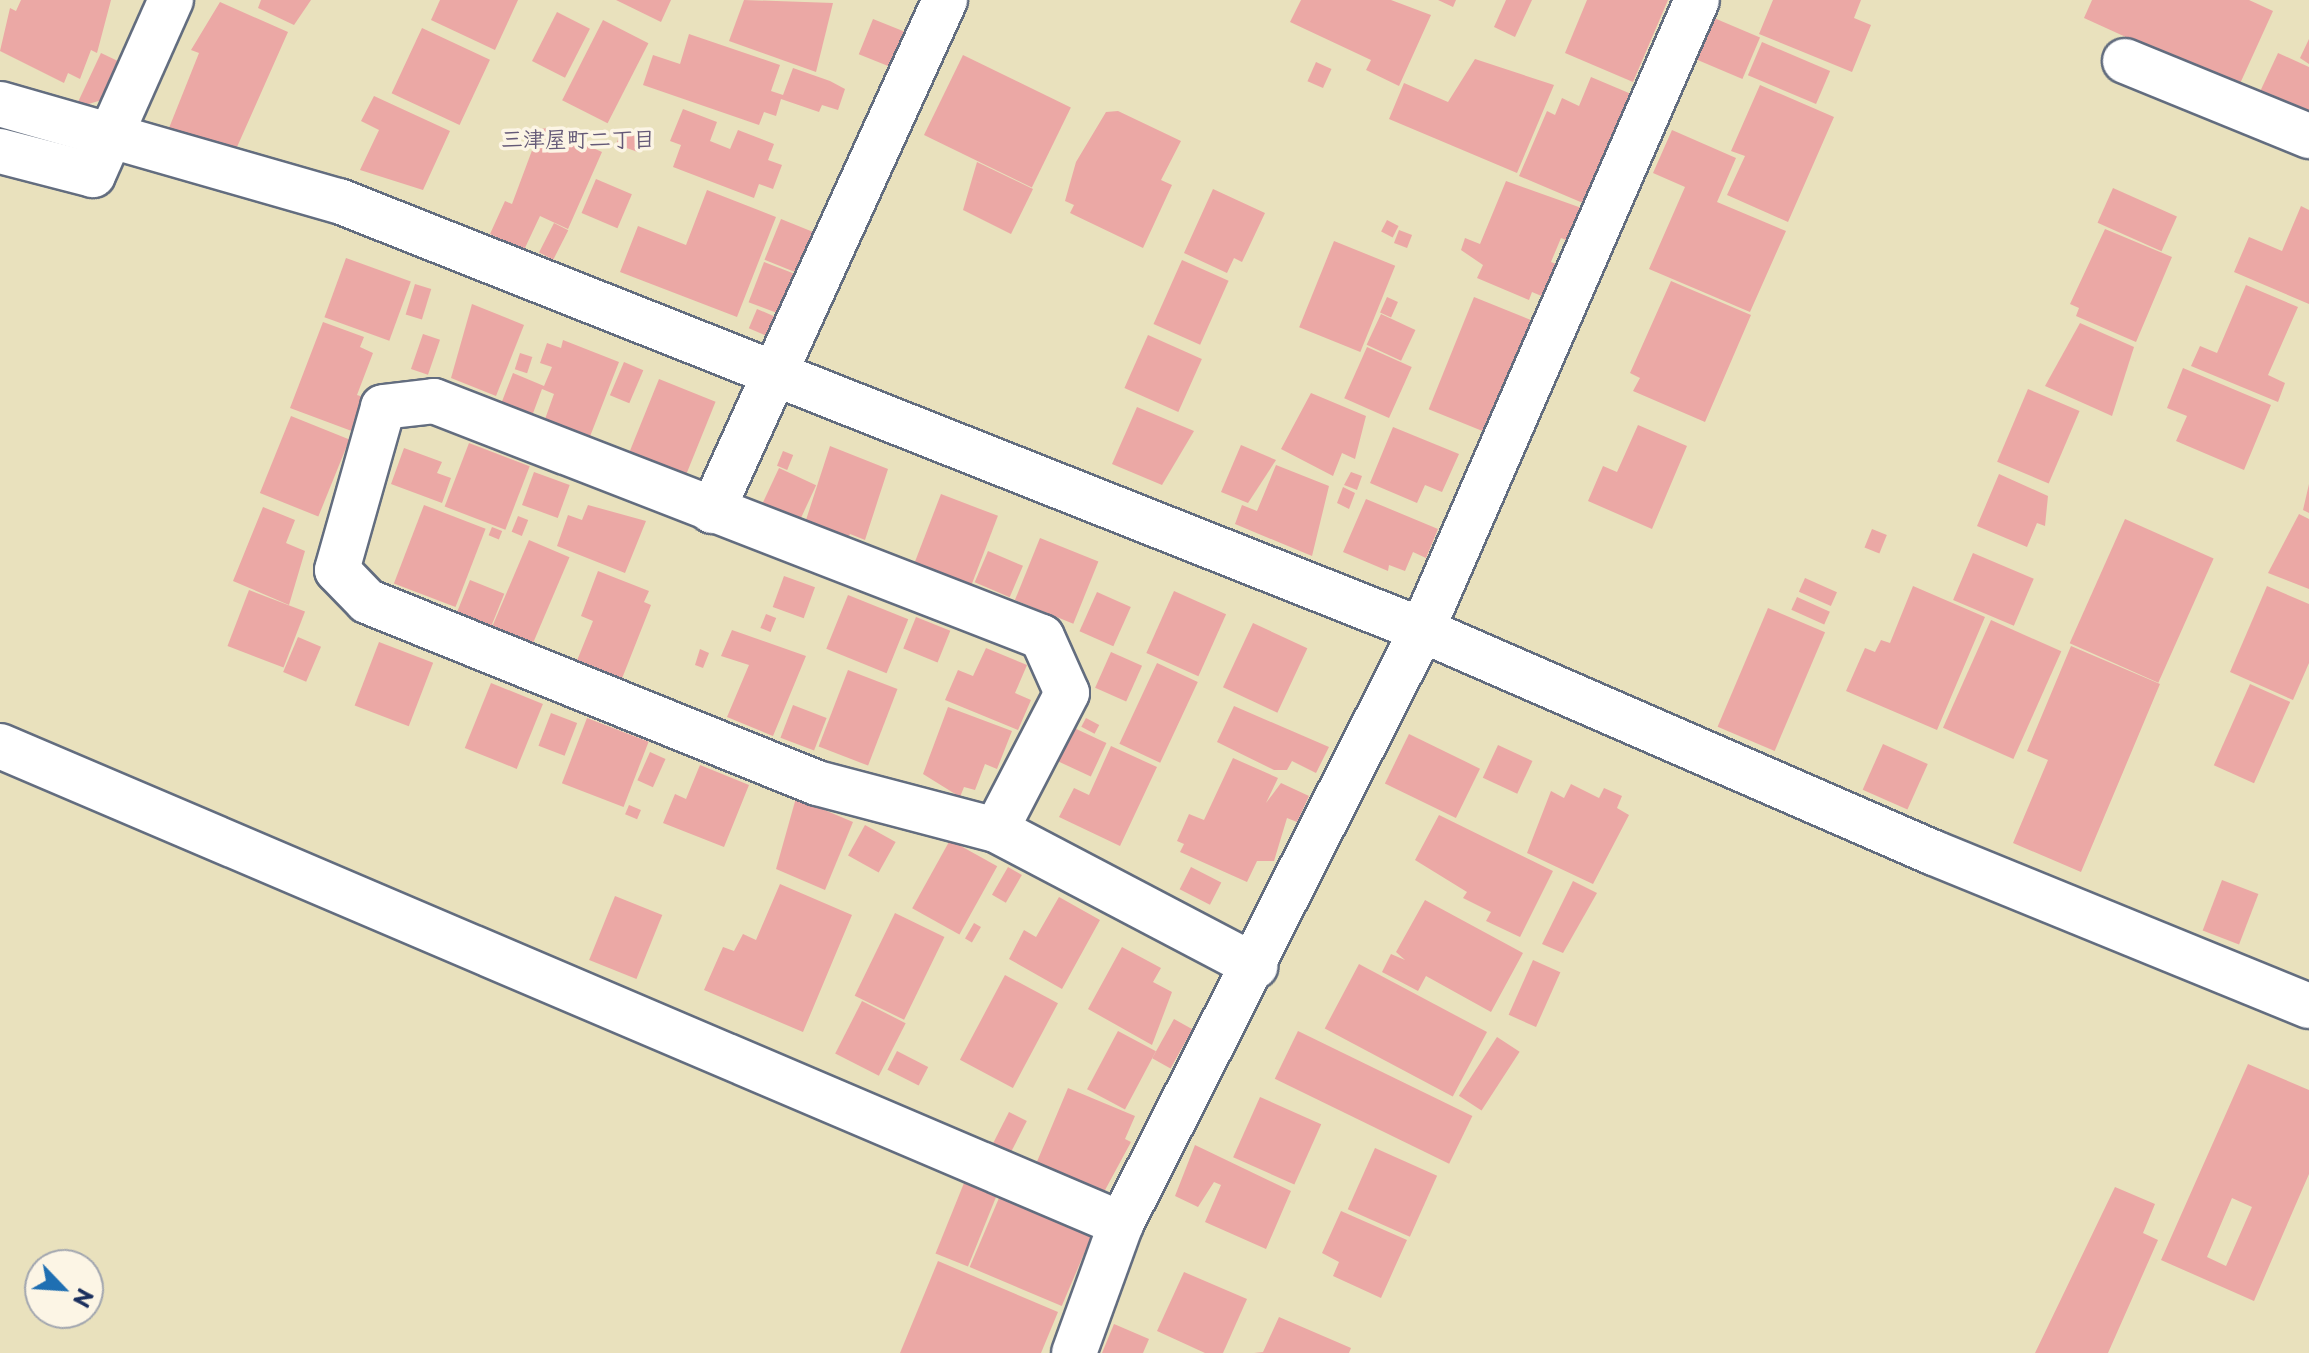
<!DOCTYPE html>
<html>
<head>
<meta charset="utf-8">
<style>
	body { margin:0 }
	#map { position:relative; width:2309px; height:1353px; overflow:hidden; background:#e9e1bd; font-family:"Playpen Sans","Klee One",sans-serif }
	div>[style] { position:absolute }
	[style*='--x'] { left:calc(var(--x)*1px); top:calc(var(--y)*1px); width:calc(var(--w)*1px); rotate:calc(var(--a)*1deg) }
	.building>* { inset:0; background:#eba8a5; transform-origin:0 0 }
	.roads { filter:drop-shadow(2px 0 #636d7f) drop-shadow(-2px 0 #636d7f) drop-shadow(0 2px #636d7f) drop-shadow(0 -2px #636d7f) }
	.street>* { height:44px; margin:-22px; padding:0 22px; transform-origin:22px; border-radius:22px; background:#fff }
	span { translate:-50% -50%; white-space:nowrap; text-align:center; line-height:1.15; -webkit-text-stroke:7px #fcf5e5; paint-order:stroke }
	.neighbourhood-label { font-size:22px; color:#645977; font-weight:700 }
	.north { position:absolute; left:24px; top:1249px; width:80px; height:80px; box-sizing:border-box; background:#fcf5e5; border:2px solid #a2a6af; border-radius:50%; rotate:115deg; font-size:22px; font-weight:700; line-height:32px; text-align:center; color:#1b2f5e }
	.north::after { content:''; display:block; margin:auto; width:28px; height:36px; background:#1f6fb2; clip-path:polygon(50% 0,100% 100%,50% 72%,0 100%) }
</style>
</head>
<body>
<div id="map">
	<div class="building">
		<i style="clip-path:polygon(21px 0,111px 0,97px 53px,91px 50px,80px 79px,68px 73px,64px 83px,0 51px,10px 8px,16px 11px)"></i>
		<i style="clip-path:polygon(261px 0,311px 0,294px 25px,258px 8px)"></i>
		<i style="clip-path:polygon(440px 0,518px 0,495px 50px,431px 20px)"></i>
		<i style="clip-path:polygon(616px 0,671px 0,661px 22px)"></i>
		<i style="clip-path:polygon(744px 0,833px 3px,816px 72px,729px 41px)"></i>
		<i style="clip-path:polygon(1301px 0,1391px 0,1431px 15px,1399px 86px,1366px 70px,1371px 60px,1290px 22px)"></i>
		<i style="clip-path:polygon(1438px 0,1456px 0,1453px 7px)"></i>
		<i style="clip-path:polygon(1506px 0,1532px 0,1515px 37px,1494px 27px)"></i>
		<i style="clip-path:polygon(1587px 0,1668px 0,1633px 82px,1565px 53px)"></i>
		<i style="clip-path:polygon(1773px 0,1861px 0,1854px 18px,1871px 25px,1852px 72px,1759px 34px)"></i>
		<i style="clip-path:polygon(2092px 0,2249px 0,2273px 11px,2238px 88px,2084px 18px)"></i>
		<i style="clip-path:polygon(220px 2px,288px 32px,237px 147px,169px 128px,199px 53px,191px 50px)"></i>
		<i style="left:557px;top:12px;width:37px;height:55px;rotate:27deg"></i>
		<i style="left:1714px;top:18px;width:50px;height:45px;rotate:23deg"></i>
		<i style="left:873px;top:19px;width:35px;height:38px;rotate:22deg"></i>
		<i style="left:603px;top:20px;width:51px;height:90px;rotate:27deg"></i>
		<i style="left:422px;top:28px;width:75px;height:72px;rotate:25deg"></i>
		<i style="clip-path:polygon(689px 34px,780px 65px,771px 91px,783px 95px,793px 68px,830px 81px,845px 89px,838px 110px,822px 105px,819px 112px,781px 99px,776px 116px,764px 112px,759px 125px,643px 85px,653px 55px,680px 64px)"></i>
		<i style="clip-path:polygon(2309px 39px,2309px 64px,2300px 58px)"></i>
		<i style="left:1762px;top:42px;width:74px;height:36px;rotate:23deg"></i>
		<i style="clip-path:polygon(101px 53px,120px 62px,102px 100px,85px 105px,78px 102px)"></i>
		<i style="clip-path:polygon(2278px 53px,2309px 67px,2309px 119px,2258px 96px)"></i>
		<i style="left:963px;top:55px;width:120px;height:89px;rotate:26deg"></i>
		<i style="clip-path:polygon(1475px 59px,1554px 85px,1517px 173px,1389px 119px,1404px 83px,1448px 102px)"></i>
		<i style="left:1316px;top:62px;width:17px;height:21px;rotate:24deg"></i>
		<i style="clip-path:polygon(1591px 77px,1636px 96px,1590px 206px,1519px 176px,1547px 111px,1555px 115px,1562px 98px,1579px 106px)"></i>
		<i style="clip-path:polygon(1760px 85px,1834px 117px,1788px 222px,1727px 195px,1745px 156px,1731px 151px)"></i>
		<i style="clip-path:polygon(374px 96px,450px 131px,423px 190px,360px 170px,379px 130px,361px 121px)"></i>
		<i style="clip-path:polygon(683px 109px,717px 122px,710px 141px,730px 149px,738px 130px,774px 144px,768px 160px,782px 165px,773px 189px,759px 184px,754px 198px,673px 167px,681px 145px,670px 141px)"></i>
		<i style="clip-path:polygon(1118px 111px,1181px 141px,1161px 180px,1172px 185px,1143px 248px,1070px 213px,1074px 205px,1065px 201px,1076px 162px,1106px 112px)"></i>
		<i style="clip-path:polygon(548px 128px,602px 152px,568px 229px,540px 216px,524px 250px,490px 234px,505px 201px,512px 204px,540px 129px)"></i>
		<i style="clip-path:polygon(1672px 130px,1736px 158px,1717px 202px,1786px 231px,1750px 312px,1649px 269px,1685px 187px,1653px 173px)"></i>
		<i style="left:621px;top:131px;width:23px;height:14px;rotate:20deg"></i>
		<i style="clip-path:polygon(977px 162px,1033px 189px,1011px 234px,963px 210px)"></i>
		<i style="left:596px;top:179px;width:39px;height:37px;rotate:23deg"></i>
		<i style="clip-path:polygon(1506px 181px,1590px 211px,1576px 244px,1561px 238px,1551px 262px,1566px 268px,1551px 300px,1532px 292px,1529px 300px,1477px 278px,1483px 265px,1461px 250px,1465px 238px,1480px 244px)"></i>
		<i style="left:2113px;top:188px;width:70px;height:38px;rotate:24deg"></i>
		<i style="clip-path:polygon(1213px 189px,1265px 213px,1242px 262px,1234px 258px,1227px 273px,1184px 253px)"></i>
		<i style="clip-path:polygon(707px 190px,776px 217px,737px 317px,620px 272px,638px 226px,686px 245px)"></i>
		<i style="clip-path:polygon(2301px 206px,2309px 210px,2309px 304px,2234px 272px,2249px 237px,2282px 251px)"></i>
		<i style="left:781px;top:219px;width:38px;height:44px;rotate:22deg"></i>
		<i style="left:1387px;top:220px;width:13px;height:13px;rotate:27deg"></i>
		<i style="left:554px;top:223px;width:16px;height:33px;rotate:27deg"></i>
		<i style="clip-path:polygon(2105px 229px,2172px 257px,2136px 342px,2076px 316px,2079px 308px,2070px 304px)"></i>
		<i style="left:1399px;top:230px;width:14px;height:14px;rotate:21deg"></i>
		<i style="left:1334px;top:241px;width:66px;height:93px;rotate:22deg"></i>
		<i style="left:346px;top:258px;width:69px;height:63px;rotate:20deg"></i>
		<i style="left:1182px;top:260px;width:51px;height:70px;rotate:24deg"></i>
		<i style="left:764px;top:262px;width:34px;height:43px;rotate:21deg"></i>
		<i style="clip-path:polygon(1671px 281px,1751px 315px,1705px 422px,1633px 391px,1640px 378px,1630px 373px)"></i>
		<i style="left:415px;top:284px;width:17px;height:32px;rotate:17deg"></i>
		<i style="clip-path:polygon(2246px 285px,2298px 307px,2268px 375px,2285px 383px,2278px 402px,2191px 366px,2200px 346px,2217px 353px)"></i>
		<i style="left:1387px;top:297px;width:12px;height:17px;rotate:24deg"></i>
		<i style="left:1474px;top:297px;width:68px;height:121px;rotate:22deg"></i>
		<i style="clip-path:polygon(472px 304px,524px 325px,496px 396px,451px 378px)"></i>
		<i style="left:757px;top:309px;width:23px;height:21px;rotate:23deg"></i>
		<i style="left:1381px;top:314px;width:38px;height:34px;rotate:25deg"></i>
		<i style="clip-path:polygon(323px 322px,364px 337px,360px 347px,373px 353px,357px 395px,370px 399px,357px 433px,290px 408px)"></i>
		<i style="clip-path:polygon(2080px 323px,2134px 347px,2112px 416px,2045px 386px)"></i>
		<i style="left:423px;top:334px;width:18px;height:37px;rotate:19deg"></i>
		<i style="left:1148px;top:335px;width:59px;height:58px;rotate:24deg"></i>
		<i style="clip-path:polygon(563px 340px,619px 362px,589px 439px,544px 422px,554px 394px,542px 389px,532px 416px,501px 404px,513px 373px,544px 386px,552px 367px,540px 363px,547px 343px,561px 348px)"></i>
		<i style="left:1367px;top:347px;width:49px;height:56px;rotate:24deg"></i>
		<i style="left:520px;top:353px;width:13px;height:17px;rotate:18deg"></i>
		<i style="left:624px;top:362px;width:21px;height:36px;rotate:23deg"></i>
		<i style="clip-path:polygon(2183px 368px,2271px 405px,2244px 470px,2176px 441px,2187px 416px,2167px 408px)"></i>
		<i style="left:659px;top:379px;width:61px;height:79px;rotate:22deg"></i>
		<i style="left:2028px;top:389px;width:56px;height:79px;rotate:23deg"></i>
		<i style="clip-path:polygon(1311px 393px,1366px 416px,1355px 459px,1342px 453px,1333px 476px,1281px 449px)"></i>
		<i style="clip-path:polygon(1137px 407px,1194px 431px,1162px 485px,1112px 464px)"></i>
		<i style="left:291px;top:416px;width:63px;height:83px;rotate:22deg"></i>
		<i style="clip-path:polygon(1638px 425px,1687px 446px,1652px 529px,1588px 501px,1603px 466px,1617px 472px)"></i>
		<i style="clip-path:polygon(1393px 427px,1459px 454px,1442px 492px,1425px 485px,1417px 503px,1370px 483px)"></i>
		<i style="left:469px;top:443px;width:65px;height:68px;rotate:21deg"></i>
		<i style="clip-path:polygon(1241px 445px,1276px 460px,1248px 503px,1221px 492px)"></i>
		<i style="clip-path:polygon(830px 446px,888px 469px,865px 540px,850px 534px,847px 541px,805px 523px)"></i>
		<i style="clip-path:polygon(404px 448px,442px 462px,437px 473px,451px 478px,442px 503px,391px 484px)"></i>
		<i style="left:783px;top:451px;width:11px;height:16px;rotate:22deg"></i>
		<i style="clip-path:polygon(1276px 465px,1329px 486px,1312px 556px,1235px 524px,1242px 505px,1257px 511px)"></i>
		<i style="left:779px;top:468px;width:41px;height:44px;rotate:25deg"></i>
		<i style="left:534px;top:472px;width:38px;height:35px;rotate:20deg"></i>
		<i style="clip-path:polygon(1351px 472px,1362px 476px,1357px 490px,1344px 485px)"></i>
		<i style="clip-path:polygon(1999px 474px,2048px 496px,2045px 526px,2037px 523px,2027px 547px,1977px 526px)"></i>
		<i style="clip-path:polygon(2309px 484px,2309px 513px,2303px 510px)"></i>
		<i style="clip-path:polygon(1343px 487px,1355px 493px,1349px 509px,1337px 503px)"></i>
		<i style="left:941px;top:494px;width:61px;height:75px;rotate:21deg"></i>
		<i style="clip-path:polygon(1366px 499px,1438px 529px,1426px 558px,1413px 552px,1405px 571px,1389px 565px,1388px 571px,1343px 552px)"></i>
		<i style="left:424px;top:505px;width:66px;height:84px;rotate:21deg"></i>
		<i style="clip-path:polygon(588px 505px,646px 521px,625px 573px,557px 546px,568px 515px,582px 520px)"></i>
		<i style="clip-path:polygon(263px 507px,295px 520px,286px 543px,305px 551px,289px 605px,233px 581px)"></i>
		<i style="clip-path:polygon(2299px 514px,2309px 519px,2309px 589px,2268px 573px)"></i>
		<i style="left:518px;top:516px;width:11px;height:17px;rotate:22deg"></i>
		<i style="left:2125px;top:519px;width:97px;height:136px;rotate:24deg"></i>
		<i style="left:492px;top:527px;width:11px;height:9px;rotate:22deg"></i>
		<i style="left:1872px;top:529px;width:16px;height:20px;rotate:22deg"></i>
		<i style="left:1040px;top:538px;width:63px;height:67px;rotate:22deg"></i>
		<i style="left:529px;top:540px;width:44px;height:96px;rotate:23deg"></i>
		<i style="left:988px;top:551px;width:38px;height:34px;rotate:23deg"></i>
		<i style="left:1973px;top:553px;width:66px;height:51px;rotate:23deg"></i>
		<i style="clip-path:polygon(598px 571px,649px 591px,644px 602px,651px 605px,621px 681px,576px 663px,593px 621px,581px 616px)"></i>
		<i style="left:784px;top:576px;width:33px;height:33px;rotate:20deg"></i>
		<i style="left:1805px;top:578px;width:35px;height:15px;rotate:24deg"></i>
		<i style="left:470px;top:580px;width:37px;height:40px;rotate:22deg"></i>
		<i style="clip-path:polygon(1913px 586px,1985px 617px,1937px 730px,1846px 691px,1865px 648px,1875px 652px,1881px 640px,1890px 643px)"></i>
		<i style="clip-path:polygon(2267px 586px,2309px 604px,2309px 663px,2293px 700px,2230px 672px)"></i>
		<i style="left:249px;top:590px;width:60px;height:60px;rotate:21deg"></i>
		<i style="left:1174px;top:591px;width:57px;height:68px;rotate:24deg"></i>
		<i style="left:1097px;top:592px;width:37px;height:43px;rotate:24deg"></i>
		<i style="left:848px;top:595px;width:65px;height:58px;rotate:22deg"></i>
		<i style="left:1797px;top:597px;width:36px;height:14px;rotate:24deg"></i>
		<i style="left:1768px;top:608px;width:62px;height:129px;rotate:23deg"></i>
		<i style="left:766px;top:614px;width:11px;height:15px;rotate:22deg"></i>
		<i style="left:916px;top:617px;width:37px;height:34px;rotate:22deg"></i>
		<i style="left:1991px;top:620px;width:77px;height:118px;rotate:24deg"></i>
		<i style="left:1253px;top:623px;width:60px;height:71px;rotate:25deg"></i>
		<i style="clip-path:polygon(732px 630px,806px 656px,773px 736px,727px 717px,749px 665px,721px 656px)"></i>
		<i style="left:298px;top:637px;width:25px;height:38px;rotate:23deg"></i>
		<i style="left:379px;top:642px;width:58px;height:68px;rotate:21deg"></i>
		<i style="clip-path:polygon(2071px 646px,2160px 684px,2081px 872px,2013px 843px,2048px 760px,2027px 751px)"></i>
		<i style="clip-path:polygon(986px 648px,1027px 665px,1015px 693px,1031px 700px,1018px 730px,945px 700px,958px 670px,973px 676px)"></i>
		<i style="clip-path:polygon(700px 649px,709px 653px,703px 668px,695px 665px)"></i>
		<i style="left:1111px;top:652px;width:34px;height:39px;rotate:24deg"></i>
		<i style="left:1157px;top:663px;width:45px;height:89px;rotate:25deg"></i>
		<i style="left:848px;top:670px;width:53px;height:82px;rotate:21deg"></i>
		<i style="left:491px;top:683px;width:56px;height:70px;rotate:22deg"></i>
		<i style="left:2250px;top:684px;width:44px;height:89px;rotate:24deg"></i>
		<i style="left:793px;top:705px;width:36px;height:35px;rotate:21deg"></i>
		<i style="clip-path:polygon(1234px 706px,1329px 747px,1316px 773px,1292px 761px,1287px 770px,1274px 770px,1217px 742px)"></i>
		<i style="clip-path:polygon(948px 707px,1012px 731px,997px 769px,985px 764px,975px 790px,964px 787px,960px 797px,923px 774px)"></i>
		<i style="left:551px;top:713px;width:28px;height:35px;rotate:21deg"></i>
		<i style="left:587px;top:718px;width:66px;height:70px;rotate:21deg"></i>
		<i style="left:1086px;top:718px;width:15px;height:10px;rotate:28deg"></i>
		<i style="left:1072px;top:727px;width:38px;height:37px;rotate:25deg"></i>
		<i style="left:1409px;top:734px;width:79px;height:55px;rotate:26deg"></i>
		<i style="left:1883px;top:744px;width:49px;height:50px;rotate:24deg"></i>
		<i style="left:1498px;top:745px;width:38px;height:36px;rotate:25deg"></i>
		<i style="clip-path:polygon(1111px 746px,1157px 767px,1120px 846px,1059px 817px,1074px 788px,1089px 795px)"></i>
		<i style="left:650px;top:752px;width:17px;height:31px;rotate:24deg"></i>
		<i style="clip-path:polygon(1233px 758px,1278px 778px,1266px 803px,1281px 783px,1309px 796px,1297px 822px,1287px 818px,1274px 861px,1257px 861px,1247px 882px,1180px 852px,1184px 844px,1177px 841px,1189px 814px,1204px 820px)"></i>
		<i style="clip-path:polygon(700px 765px,749px 785px,724px 847px,663px 823px,675px 794px,686px 799px)"></i>
		<i style="clip-path:polygon(1571px 784px,1599px 798px,1604px 788px,1622px 796px,1617px 808px,1629px 815px,1593px 884px,1527px 853px,1551px 791px,1564px 798px)"></i>
		<i style="clip-path:polygon(796px 798px,853px 822px,825px 890px,776px 869px)"></i>
		<i style="left:629px;top:805px;width:13px;height:10px;rotate:23deg"></i>
		<i style="clip-path:polygon(1439px 815px,1553px 871px,1520px 937px,1486px 921px,1491px 912px,1463px 898px,1467px 892px,1415px 860px)"></i>
		<i style="left:865px;top:825px;width:35px;height:35px;rotate:29deg"></i>
		<i style="left:950px;top:840px;width:54px;height:78px;rotate:29deg"></i>
		<i style="left:1008px;top:867px;width:16px;height:32px;rotate:30deg"></i>
		<i style="left:1191px;top:867px;width:34px;height:25px;rotate:27deg"></i>
		<i style="left:2222px;top:880px;width:39px;height:54px;rotate:21deg"></i>
		<i style="clip-path:polygon(1573px 881px,1597px 893px,1563px 953px,1542px 944px)"></i>
		<i style="clip-path:polygon(780px 884px,852px 915px,803px 1032px,704px 990px,723px 947px,734px 951px,743px 934px,756px 940px)"></i>
		<i style="left:615px;top:896px;width:51px;height:69px;rotate:22deg"></i>
		<i style="clip-path:polygon(1059px 897px,1100px 920px,1062px 989px,1009px 959px,1024px 930px,1036px 937px)"></i>
		<i style="clip-path:polygon(1425px 900px,1523px 953px,1491px 1012px,1426px 976px,1418px 991px,1382px 972px,1391px 954px,1405px 960px,1396px 952px)"></i>
		<i style="left:895px;top:913px;width:55px;height:92px;rotate:26deg"></i>
		<i style="left:974px;top:923px;width:8px;height:18px;rotate:30deg"></i>
		<i style="clip-path:polygon(1122px 947px,1161px 968px,1153px 982px,1172px 992px,1152px 1045px,1088px 1009px)"></i>
		<i style="left:1533px;top:960px;width:30px;height:60px;rotate:24deg"></i>
		<i style="left:1359px;top:964px;width:145px;height:73px;rotate:28deg"></i>
		<i style="left:1005px;top:975px;width:60px;height:96px;rotate:28deg"></i>
		<i style="left:862px;top:1001px;width:49px;height:59px;rotate:27deg"></i>
		<i style="left:1174px;top:1019px;width:21px;height:45px;rotate:29deg"></i>
		<i style="left:1118px;top:1031px;width:43px;height:66px;rotate:28deg"></i>
		<i style="left:1298px;top:1031px;width:194px;height:53px;rotate:26deg"></i>
		<i style="left:1497px;top:1037px;width:27px;height:70px;rotate:33deg"></i>
		<i style="left:897px;top:1051px;width:35px;height:21px;rotate:27deg"></i>
		<i style="clip-path:polygon(evenodd,2248px 1064px,2309px 1090px,2309px 1174px,2254px 1301px,2161px 1260px,2248px 1064px,2232px 1198px,2252px 1207px,2226px 1266px,2207px 1257px,2232px 1198px)"></i>
		<i style="clip-path:polygon(1068px 1088px,1135px 1116px,1125px 1139px,1131px 1142px,1104px 1192px,1036px 1164px)"></i>
		<i style="left:1260px;top:1097px;width:67px;height:66px;rotate:24deg"></i>
		<i style="left:1009px;top:1112px;width:20px;height:37px;rotate:27deg"></i>
		<i style="clip-path:polygon(1195px 1145px,1291px 1191px,1266px 1249px,1205px 1222px,1221px 1185px,1214px 1182px,1198px 1207px,1175px 1196px)"></i>
		<i style="left:1375px;top:1148px;width:68px;height:67px;rotate:24deg"></i>
		<i style="left:964px;top:1183px;width:35px;height:76px;rotate:22deg"></i>
		<i style="clip-path:polygon(2115px 1187px,2155px 1204px,2143px 1233px,2158px 1240px,2108px 1353px,2035px 1353px)"></i>
		<i style="left:999px;top:1198px;width:100px;height:75px;rotate:23deg"></i>
		<i style="clip-path:polygon(1341px 1211px,1407px 1240px,1381px 1298px,1333px 1276px,1339px 1262px,1322px 1253px)"></i>
		<i style="clip-path:polygon(938px 1261px,1058px 1312px,1041px 1353px,900px 1353px)"></i>
		<i style="clip-path:polygon(1184px 1272px,1247px 1299px,1223px 1353px,1205px 1353px,1157px 1331px)"></i>
		<i style="clip-path:polygon(1279px 1317px,1351px 1348px,1349px 1353px,1254px 1353px,1263px 1352px)"></i>
		<i style="clip-path:polygon(1114px 1324px,1149px 1339px,1143px 1353px,1102px 1353px)"></i>
	</div>
	<div class="roads">
		<div class="street">
			<i style="--x:2125;--y:61;--w:199;--a:22.2"></i>
			<i style="--x:0;--y:104;--w:353;--a:16"></i>
			<i style="--x:339;--y:201;--w:1165;--a:21.61"></i>
			<i style="--x:1422;--y:630;--w:558;--a:23.54"></i>
			<i style="--x:1934;--y:853;--w:405;--a:22.2"></i>
			<i style="--x:0;--y:151;--w:96;--a:14.5"></i>
			<i style="--x:93;--y:175;--w:192;--a:-66"></i>
			<i style="--x:712;--y:511;--w:562;--a:-65.49"></i>
			<i style="--x:0;--y:746;--w:1219;--a:23.09"></i>
			<i style="--x:996;--y:830;--w:185;--a:-165.3"></i>
			<i style="--x:817;--y:783;--w:485;--a:-158"></i>
			<i style="--x:367;--y:601;--w:43;--a:-134.1"></i>
			<i style="--x:337;--y:570;--w:169;--a:-74.2"></i>
			<i style="--x:383;--y:407;--w:51;--a:-6.7"></i>
			<i style="--x:434;--y:401;--w:652;--a:21.21"></i>
			<i style="--x:1042;--y:637;--w:61;--a:65.9"></i>
			<i style="--x:1067;--y:693;--w:154;--a:117.4"></i>
			<i style="--x:996;--y:830;--w:293;--a:27.7"></i>
			<i style="--x:1074;--y:1353;--w:137;--a:-70"></i>
			<i style="--x:1121;--y:1224;--w:666;--a:-63.13"></i>
			<i style="--x:1422;--y:630;--w:687;--a:-66.42"></i>
		</div>
	</div>
	<div class="neighbourhood-label">
		<span style="left:578px;top:138px">三津屋町二丁目</span>
	</div>
	<div class="north">N</div>
</div>
</body>
</html>
